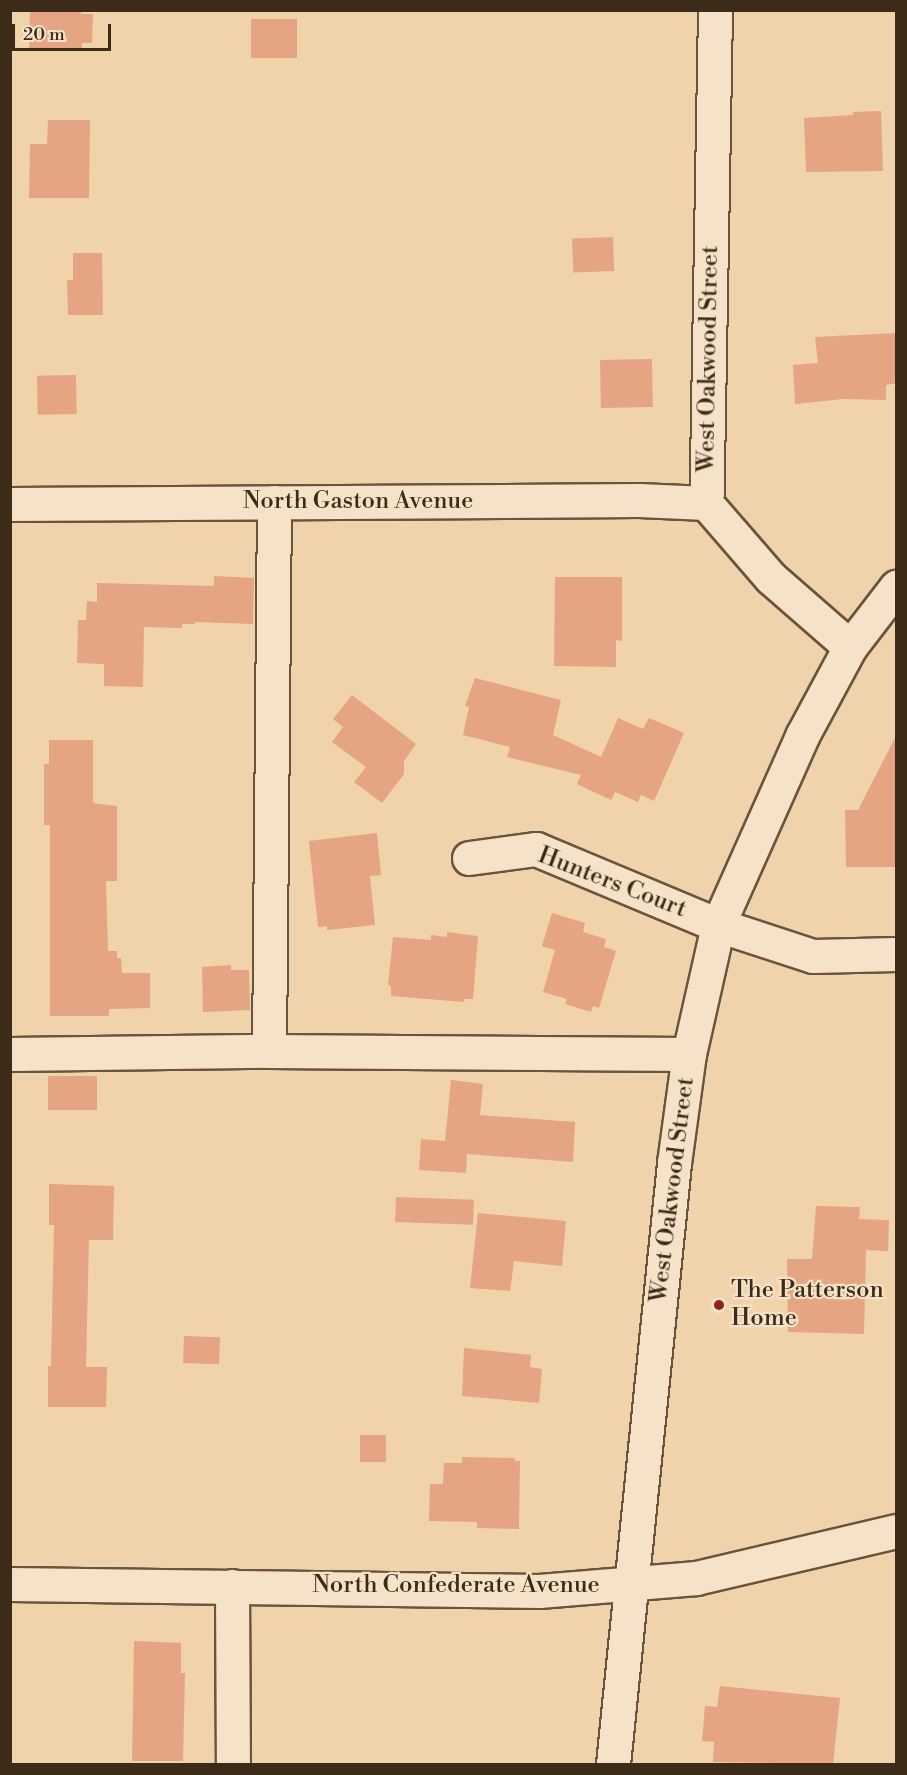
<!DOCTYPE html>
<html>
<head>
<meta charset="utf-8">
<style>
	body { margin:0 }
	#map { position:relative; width:907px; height:1775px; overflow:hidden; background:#f0d3aa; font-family:"Libre Bodoni",serif }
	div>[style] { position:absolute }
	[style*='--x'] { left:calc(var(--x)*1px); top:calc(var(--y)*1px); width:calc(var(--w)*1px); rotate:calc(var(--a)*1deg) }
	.building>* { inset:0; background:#e5a482; transform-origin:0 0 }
	.roads { filter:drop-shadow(2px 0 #68553c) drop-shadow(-2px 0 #68553c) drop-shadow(0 2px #68553c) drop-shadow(0 -2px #68553c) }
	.minor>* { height:33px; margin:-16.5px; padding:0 16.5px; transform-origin:16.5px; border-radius:16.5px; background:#f5e2c8 }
	.dots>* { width:16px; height:16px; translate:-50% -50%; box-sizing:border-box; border:3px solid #f5e2c8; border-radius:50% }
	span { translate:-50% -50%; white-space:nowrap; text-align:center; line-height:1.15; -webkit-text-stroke:4.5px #f5e2c8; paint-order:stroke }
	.street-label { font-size:24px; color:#3b2b18 }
	.poi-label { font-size:24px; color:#3b2b18 }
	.left { translate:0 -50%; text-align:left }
	.frame { position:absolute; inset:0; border:12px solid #3b2b18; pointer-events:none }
	.scale { position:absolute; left:12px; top:24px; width:99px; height:27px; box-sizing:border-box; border:3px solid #3b2b18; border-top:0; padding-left:8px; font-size:18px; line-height:21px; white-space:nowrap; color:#3b2b18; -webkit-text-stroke:4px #f5e2c8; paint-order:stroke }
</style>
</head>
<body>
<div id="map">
	<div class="building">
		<i style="clip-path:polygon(30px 10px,81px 10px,81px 14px,93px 14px,92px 43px,82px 43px,82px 51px,29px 50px)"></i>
		<i style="left:251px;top:19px;width:46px;height:39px"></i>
		<i style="clip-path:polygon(881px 111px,883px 171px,806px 172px,804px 118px,853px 115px,853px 112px)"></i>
		<i style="clip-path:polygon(48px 120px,90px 120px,89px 198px,29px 198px,30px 144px,47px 144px)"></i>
		<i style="left:613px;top:237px;width:34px;height:41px;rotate:88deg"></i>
		<i style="clip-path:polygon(73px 253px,102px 253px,103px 315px,68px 315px,67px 280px,73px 280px)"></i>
		<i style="clip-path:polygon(897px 333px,897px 383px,886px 385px,886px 400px,843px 399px,795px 404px,793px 365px,818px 363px,815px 337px)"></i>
		<i style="left:652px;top:359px;width:48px;height:52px;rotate:89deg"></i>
		<i style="left:76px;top:375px;width:39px;height:39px;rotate:89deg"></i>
		<i style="clip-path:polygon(214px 576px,254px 578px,253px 624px,195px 622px,195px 624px,182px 624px,182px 628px,144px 627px,143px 687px,104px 686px,104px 664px,77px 663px,78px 620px,86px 620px,87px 601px,97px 602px,97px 583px,214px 586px)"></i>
		<i style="clip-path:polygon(555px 577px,622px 577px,622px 641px,616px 640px,616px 667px,554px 666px)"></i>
		<i style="clip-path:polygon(475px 678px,561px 700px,553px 735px,601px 757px,618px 718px,643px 729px,649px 718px,684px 733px,654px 801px,641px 795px,638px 802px,615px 792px,611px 800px,577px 784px,581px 775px,507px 757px,510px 747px,463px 735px,469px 707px,465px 706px)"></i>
		<i style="clip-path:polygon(352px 695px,416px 744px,404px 761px,404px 774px,382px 803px,354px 782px,366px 767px,332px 742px,343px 727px,333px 719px)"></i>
		<i style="clip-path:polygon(897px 734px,897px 867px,846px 867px,845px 810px,858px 810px)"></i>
		<i style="clip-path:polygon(49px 740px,93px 740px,93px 803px,117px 806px,117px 881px,106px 881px,108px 951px,117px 951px,117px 958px,121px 958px,122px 973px,150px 973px,150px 1008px,109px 1009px,109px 1016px,50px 1016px,50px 825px,44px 825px,44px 764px,49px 764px)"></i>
		<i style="clip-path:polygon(377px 833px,381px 875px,370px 876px,375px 925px,327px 930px,327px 926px,318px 927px,309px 841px)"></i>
		<i style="clip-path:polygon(552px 913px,585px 923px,583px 932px,606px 939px,604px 947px,616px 951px,599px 1008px,593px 1006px,591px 1012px,565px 1004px,567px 999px,543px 992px,555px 950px,542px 946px)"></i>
		<i style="clip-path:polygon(447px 932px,478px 936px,473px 999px,465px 999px,464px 1002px,391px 996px,391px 986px,388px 985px,393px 937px,431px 940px,431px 935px,447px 937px)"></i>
		<i style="clip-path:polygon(231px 965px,231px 970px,249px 970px,250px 1010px,203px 1012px,202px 967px)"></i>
		<i style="left:48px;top:1076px;width:49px;height:34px"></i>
		<i style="clip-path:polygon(451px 1080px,483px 1084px,480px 1115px,575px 1122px,573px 1162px,467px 1154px,466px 1173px,419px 1170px,421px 1139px,445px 1141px)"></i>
		<i style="clip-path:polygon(49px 1184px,114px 1186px,113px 1240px,89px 1240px,86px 1367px,107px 1367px,106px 1407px,48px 1407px,48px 1366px,51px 1366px,54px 1225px,49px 1225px)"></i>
		<i style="left:396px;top:1197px;width:78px;height:25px;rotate:2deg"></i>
		<i style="clip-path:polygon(816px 1206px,860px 1207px,859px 1219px,889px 1220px,888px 1251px,866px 1250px,864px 1334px,788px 1332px,787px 1259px,812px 1259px)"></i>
		<i style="clip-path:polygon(478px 1213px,566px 1221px,562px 1266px,514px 1261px,510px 1291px,470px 1288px)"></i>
		<i style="left:184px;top:1336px;width:36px;height:27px;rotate:2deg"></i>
		<i style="clip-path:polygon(464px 1348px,531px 1355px,530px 1367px,542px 1369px,539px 1403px,462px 1396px)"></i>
		<i style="left:360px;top:1435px;width:26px;height:27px"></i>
		<i style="clip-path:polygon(462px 1457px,515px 1458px,515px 1461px,520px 1461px,519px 1529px,477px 1528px,477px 1522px,429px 1521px,430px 1484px,443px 1484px,444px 1463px,462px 1463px)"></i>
		<i style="clip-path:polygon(134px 1641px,181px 1643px,181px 1673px,185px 1673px,183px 1761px,132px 1761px)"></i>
		<i style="clip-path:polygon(720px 1686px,840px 1698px,833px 1764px,713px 1762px,714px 1742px,702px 1741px,705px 1706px,717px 1707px)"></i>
	</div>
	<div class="roads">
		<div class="minor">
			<i style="--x:715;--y:10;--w:493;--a:91"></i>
			<i style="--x:706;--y:503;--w:99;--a:49.1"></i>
			<i style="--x:771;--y:578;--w:105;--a:41.1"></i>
			<i style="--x:10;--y:504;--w:629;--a:-0.36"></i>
			<i style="--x:639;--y:500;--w:67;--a:2.6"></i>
			<i style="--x:469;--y:858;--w:68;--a:-7.7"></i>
			<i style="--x:536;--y:849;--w:197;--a:22.7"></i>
			<i style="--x:718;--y:925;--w:100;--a:18.1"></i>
			<i style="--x:813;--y:956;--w:83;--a:-1.4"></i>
			<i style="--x:269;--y:1051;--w:549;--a:-89.48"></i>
			<i style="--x:10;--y:1054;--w:259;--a:-0.7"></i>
			<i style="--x:269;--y:1051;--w:420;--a:0.4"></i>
			<i style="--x:10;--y:1584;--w:529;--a:0.76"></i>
			<i style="--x:539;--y:1591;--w:158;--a:-4.7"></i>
			<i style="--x:696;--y:1578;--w:205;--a:-13.2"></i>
			<i style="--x:232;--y:1586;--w:178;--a:89.7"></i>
			<i style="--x:613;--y:1764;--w:604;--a:-84.2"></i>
			<i style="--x:674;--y:1163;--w:110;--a:-82.2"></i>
			<i style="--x:689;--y:1054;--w:132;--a:-77.3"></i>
			<i style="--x:718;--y:925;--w:207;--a:-66"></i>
			<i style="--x:802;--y:736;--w:101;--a:-61.7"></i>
			<i style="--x:850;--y:647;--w:76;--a:-52.5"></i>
		</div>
	</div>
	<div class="dots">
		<i style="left:719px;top:1305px;background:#8f2418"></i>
	</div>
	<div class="street-label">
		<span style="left:709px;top:359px;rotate:-89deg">West Oakwood Street</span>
		<span style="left:358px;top:502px">North Gaston Avenue</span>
		<span style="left:612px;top:883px;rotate:21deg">Hunters Court</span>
		<span style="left:673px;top:1190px;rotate:-83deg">West Oakwood Street</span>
		<span style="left:456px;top:1586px">North Confederate Avenue</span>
	</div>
	<div class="poi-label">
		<span class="left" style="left:731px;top:1305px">The Patterson<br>Home</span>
	</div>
	<div class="frame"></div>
	<div class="scale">20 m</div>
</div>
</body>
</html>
